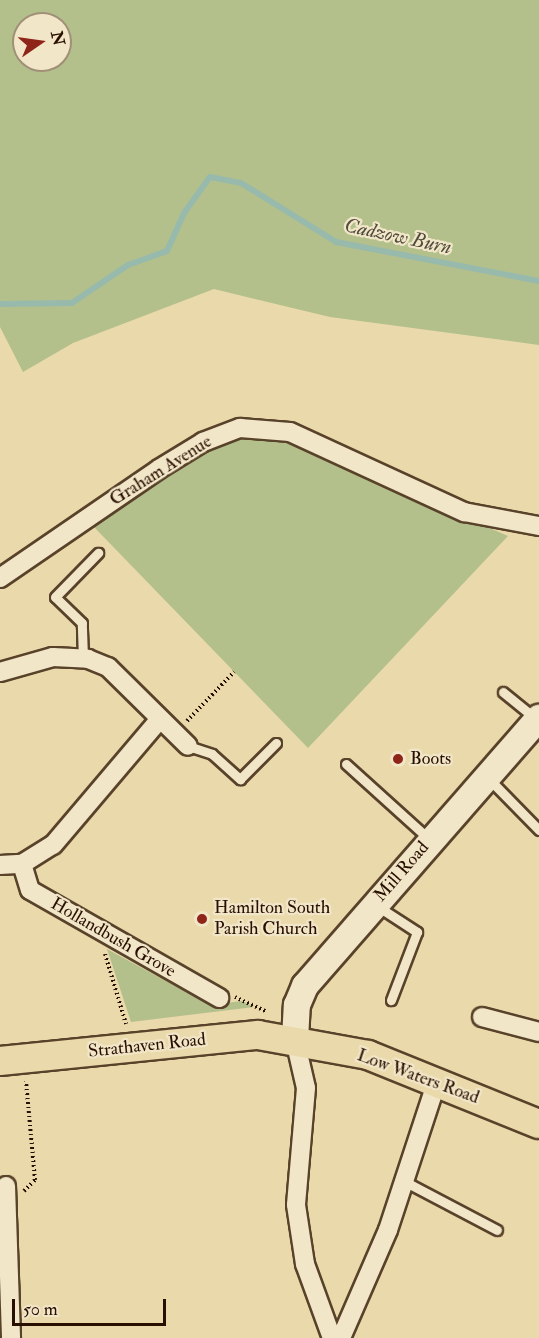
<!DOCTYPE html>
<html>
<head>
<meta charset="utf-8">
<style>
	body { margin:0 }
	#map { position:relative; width:539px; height:1338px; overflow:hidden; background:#ead9aa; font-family:"IM FELL Double Pica",serif }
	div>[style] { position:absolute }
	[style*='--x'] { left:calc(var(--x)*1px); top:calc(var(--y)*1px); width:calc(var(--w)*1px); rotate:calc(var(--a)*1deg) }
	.green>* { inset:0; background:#b3c08b }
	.stream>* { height:6px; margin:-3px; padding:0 3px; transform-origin:3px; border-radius:3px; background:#98baac }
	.path>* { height:4px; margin-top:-2px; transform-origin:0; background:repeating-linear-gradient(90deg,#290f00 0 1.5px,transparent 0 4.5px) }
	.roads { filter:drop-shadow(2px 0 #59422a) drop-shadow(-2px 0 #59422a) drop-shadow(0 2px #59422a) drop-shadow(0 -2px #59422a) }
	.service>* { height:9px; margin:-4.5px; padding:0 4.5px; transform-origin:4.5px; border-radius:4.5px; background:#f1e6c8 }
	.minor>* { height:18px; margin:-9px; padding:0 9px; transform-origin:9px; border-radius:9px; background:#f1e6c8 }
	.secondary>* { height:26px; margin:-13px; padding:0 13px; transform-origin:13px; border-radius:13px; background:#f1e6c8 }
	.primary>* { height:28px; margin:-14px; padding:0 14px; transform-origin:14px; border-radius:14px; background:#ead9aa }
	.dots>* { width:16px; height:16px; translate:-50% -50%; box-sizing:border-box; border:3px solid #f1e6c8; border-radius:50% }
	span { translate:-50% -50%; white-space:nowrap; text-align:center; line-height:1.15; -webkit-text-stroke:4.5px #f1e6c8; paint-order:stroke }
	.street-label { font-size:18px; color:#290f00 }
	.poi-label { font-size:18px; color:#290f00 }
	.left { translate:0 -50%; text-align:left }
	.water-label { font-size:20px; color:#504b3c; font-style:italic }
	.north { position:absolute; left:12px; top:12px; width:60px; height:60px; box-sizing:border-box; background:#f1e6c8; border:2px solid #a19078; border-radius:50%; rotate:77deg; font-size:16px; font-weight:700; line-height:24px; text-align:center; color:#290f00 }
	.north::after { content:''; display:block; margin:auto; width:21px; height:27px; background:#8f2418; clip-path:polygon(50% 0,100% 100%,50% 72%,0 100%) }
	.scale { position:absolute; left:12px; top:1299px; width:154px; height:27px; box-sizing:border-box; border:3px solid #290f00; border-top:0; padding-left:8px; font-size:18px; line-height:21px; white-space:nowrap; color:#290f00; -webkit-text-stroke:4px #f1e6c8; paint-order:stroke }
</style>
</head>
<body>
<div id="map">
	<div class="green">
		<i style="clip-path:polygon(evenodd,0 0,539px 0,539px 345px,330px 317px,214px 289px,73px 343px,23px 372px,0 327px,0 0,24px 24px,60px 24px,60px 60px,24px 60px,24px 24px)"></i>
		<i style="clip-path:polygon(244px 435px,301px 446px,508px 536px,308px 748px,93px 526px,199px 454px)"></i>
		<i style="clip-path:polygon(107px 949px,210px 1005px,242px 1001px,254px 1007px,131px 1022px)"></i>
	</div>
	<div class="stream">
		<i style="--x:0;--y:304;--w:72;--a:-0.8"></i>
		<i style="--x:72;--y:303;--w:68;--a:-34.2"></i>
		<i style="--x:128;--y:265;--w:41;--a:-19.7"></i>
		<i style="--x:167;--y:251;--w:42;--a:-65.9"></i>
		<i style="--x:184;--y:213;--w:44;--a:-54.2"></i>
		<i style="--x:210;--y:177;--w:32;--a:11"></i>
		<i style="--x:241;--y:183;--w:112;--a:31.8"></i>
		<i style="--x:336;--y:242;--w:207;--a:10.9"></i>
	</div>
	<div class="path">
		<i style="--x:187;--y:721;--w:68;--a:-46.2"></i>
		<i style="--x:105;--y:954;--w:73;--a:73.3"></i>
		<i style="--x:235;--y:997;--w:35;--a:25"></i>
		<i style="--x:24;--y:1191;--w:16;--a:-45"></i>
		<i style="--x:35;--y:1180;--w:99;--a:-95.2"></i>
	</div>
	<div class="roads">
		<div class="service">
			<i style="--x:83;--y:658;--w:35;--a:-92"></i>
			<i style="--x:82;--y:623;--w:37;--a:-136"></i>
			<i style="--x:55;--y:597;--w:62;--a:-45.7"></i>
			<i style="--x:503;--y:692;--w:41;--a:39.1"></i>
			<i style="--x:188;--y:746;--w:25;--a:18"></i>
			<i style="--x:212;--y:754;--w:38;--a:42"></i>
			<i style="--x:240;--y:779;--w:51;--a:-45"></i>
			<i style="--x:346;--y:764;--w:113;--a:42.1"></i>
			<i style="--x:488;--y:778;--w:73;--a:45.6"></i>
			<i style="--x:377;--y:906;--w:48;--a:33"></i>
			<i style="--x:417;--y:932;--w:73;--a:110.9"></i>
			<i style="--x:404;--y:1181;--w:105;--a:27.8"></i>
		</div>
		<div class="minor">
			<i style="--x:0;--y:578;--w:193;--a:-34.4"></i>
			<i style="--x:159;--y:469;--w:52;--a:-31.5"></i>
			<i style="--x:203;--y:442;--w:40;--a:-21"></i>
			<i style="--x:240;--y:428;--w:50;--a:4.6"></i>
			<i style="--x:290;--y:432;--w:192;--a:24.7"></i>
			<i style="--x:464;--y:512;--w:76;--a:10.6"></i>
			<i style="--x:0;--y:672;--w:55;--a:-15.8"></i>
			<i style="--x:53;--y:657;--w:35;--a:3"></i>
			<i style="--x:88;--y:659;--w:22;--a:22"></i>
			<i style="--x:108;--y:667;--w:112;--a:44.6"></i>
			<i style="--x:22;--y:864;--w:27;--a:73"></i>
			<i style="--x:30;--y:890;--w:218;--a:29.7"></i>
			<i style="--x:0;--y:865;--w:22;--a:-3"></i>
			<i style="--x:22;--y:864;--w:36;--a:-32"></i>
			<i style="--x:53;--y:845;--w:164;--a:-49.7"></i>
			<i style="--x:482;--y:1017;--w:59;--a:14.7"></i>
			<i style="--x:295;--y:1040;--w:49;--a:77.1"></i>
			<i style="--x:306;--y:1088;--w:117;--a:94.9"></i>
			<i style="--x:296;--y:1205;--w:60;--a:81.3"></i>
			<i style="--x:305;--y:1264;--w:79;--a:70"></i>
			<i style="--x:6;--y:1186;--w:152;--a:88.1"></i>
			<i style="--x:341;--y:1338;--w:118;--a:-66.5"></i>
			<i style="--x:388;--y:1230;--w:157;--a:-71.8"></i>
		</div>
		<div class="secondary">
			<i style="--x:295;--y:1040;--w:35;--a:-87"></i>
			<i style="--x:297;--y:1005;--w:21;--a:-67"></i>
			<i style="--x:305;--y:986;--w:356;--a:-48.9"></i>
		</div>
		<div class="primary">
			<i style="--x:0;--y:1061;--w:259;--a:-5.8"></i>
			<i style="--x:258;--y:1035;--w:112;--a:10.3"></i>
			<i style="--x:368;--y:1055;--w:184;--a:22"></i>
		</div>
	</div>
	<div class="dots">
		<i style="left:398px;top:759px;background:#8f2418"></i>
		<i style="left:202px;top:919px;background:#8f2418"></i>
	</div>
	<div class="street-label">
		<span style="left:161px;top:471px;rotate:-32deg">Graham Avenue</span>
		<span style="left:402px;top:872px;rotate:-49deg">Mill Road</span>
		<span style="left:113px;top:938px;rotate:30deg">Hollandbush Grove</span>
		<span style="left:147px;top:1046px;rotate:-6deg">Strathaven Road</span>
		<span style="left:418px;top:1077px;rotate:20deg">Low Waters Road</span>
	</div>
	<div class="poi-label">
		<span class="left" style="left:410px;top:759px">Boots</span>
		<span class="left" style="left:214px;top:919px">Hamilton South<br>Parish Church</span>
	</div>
	<div class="water-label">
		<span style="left:398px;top:236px;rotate:12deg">Cadzow Burn</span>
	</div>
	<div class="north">N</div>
	<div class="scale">50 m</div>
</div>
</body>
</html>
